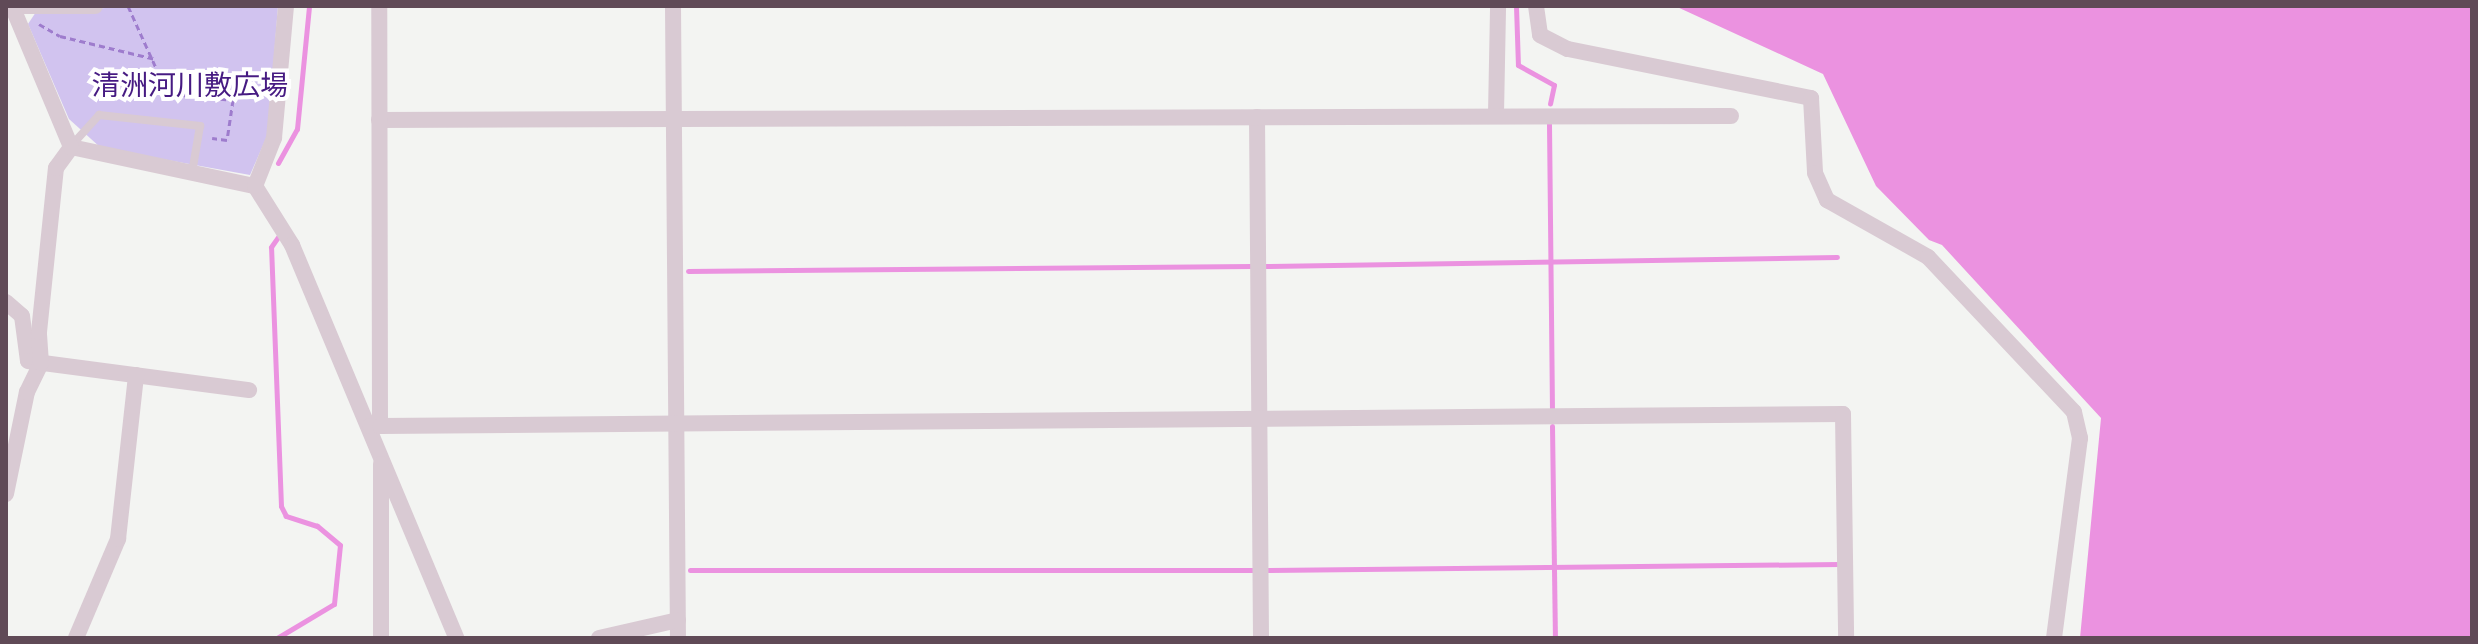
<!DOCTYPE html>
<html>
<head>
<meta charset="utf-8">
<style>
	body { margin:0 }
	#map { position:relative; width:2478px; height:644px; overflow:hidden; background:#f3f4f2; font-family:Mulish,"Noto Sans JP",sans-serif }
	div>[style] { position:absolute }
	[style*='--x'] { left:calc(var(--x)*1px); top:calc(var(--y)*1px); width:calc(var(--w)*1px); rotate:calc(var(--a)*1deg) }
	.green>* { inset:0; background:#d1c3ef }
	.water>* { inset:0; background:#eb92e0 }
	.stream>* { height:5px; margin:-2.5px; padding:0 2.5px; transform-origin:2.5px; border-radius:2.5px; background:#eb92e0 }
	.path>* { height:3px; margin-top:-1.5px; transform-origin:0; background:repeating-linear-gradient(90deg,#9e7ccd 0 6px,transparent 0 10px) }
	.lane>* { height:8px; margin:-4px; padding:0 4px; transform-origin:4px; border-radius:4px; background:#d9cad3 }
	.street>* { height:16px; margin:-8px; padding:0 8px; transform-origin:8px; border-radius:8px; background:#d9cad3 }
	span { translate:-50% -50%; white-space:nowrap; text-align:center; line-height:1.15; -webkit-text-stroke:8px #fff; paint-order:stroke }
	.park-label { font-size:28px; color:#461a82 }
	.frame { position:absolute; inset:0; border:8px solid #604a57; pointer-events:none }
</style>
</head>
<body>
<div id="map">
	<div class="green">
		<i style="clip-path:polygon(140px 6px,278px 6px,268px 134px,250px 175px,101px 148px,69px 119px,28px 24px,36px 12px)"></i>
	</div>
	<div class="water">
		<i style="clip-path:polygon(1675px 6px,2472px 6px,2472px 638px,2080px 638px,2101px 418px,1942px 245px,1929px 240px,1876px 186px,1823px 74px)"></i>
	</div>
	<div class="stream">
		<i style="--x:1516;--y:6;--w:59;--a:88.1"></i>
		<i style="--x:1518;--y:65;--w:41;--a:29.1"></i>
		<i style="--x:1554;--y:85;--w:19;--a:102"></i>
		<i style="--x:1549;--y:124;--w:287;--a:89.4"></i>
		<i style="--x:278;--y:163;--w:39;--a:-61"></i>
		<i style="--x:297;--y:129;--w:124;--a:-84.4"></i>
		<i style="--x:1265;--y:266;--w:572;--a:-0.9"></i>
		<i style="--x:688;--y:271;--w:564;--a:-0.51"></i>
		<i style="--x:1552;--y:426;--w:212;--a:89.2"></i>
		<i style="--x:690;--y:570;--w:565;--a:0"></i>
		<i style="--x:1266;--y:570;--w:573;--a:-0.6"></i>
		<i style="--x:277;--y:638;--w:66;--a:-30.8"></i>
		<i style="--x:334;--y:604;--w:59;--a:-84.2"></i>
		<i style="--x:340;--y:545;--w:30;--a:-140"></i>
		<i style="--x:317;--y:526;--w:33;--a:-162"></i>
		<i style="--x:286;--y:516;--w:11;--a:-117"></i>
		<i style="--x:281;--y:506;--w:259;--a:-92.2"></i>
		<i style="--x:271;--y:247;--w:12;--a:-55"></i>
	</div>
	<div class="path">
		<i style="--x:128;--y:6;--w:97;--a:65.6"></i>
		<i style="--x:39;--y:24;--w:24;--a:30"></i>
		<i style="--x:60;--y:36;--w:98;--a:13.6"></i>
		<i style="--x:111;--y:88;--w:123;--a:5.6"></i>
		<i style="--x:233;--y:100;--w:40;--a:98.5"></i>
		<i style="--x:227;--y:140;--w:15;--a:-172"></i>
	</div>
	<div class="lane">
		<i style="--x:71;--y:146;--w:42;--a:-47.9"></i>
		<i style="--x:99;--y:115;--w:102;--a:6.2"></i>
		<i style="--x:200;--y:126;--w:48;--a:99.7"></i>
	</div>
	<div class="street">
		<i style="--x:20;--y:6;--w:75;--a:0"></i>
		<i style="--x:673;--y:6;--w:632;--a:89.55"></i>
		<i style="--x:1536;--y:6;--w:29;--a:82"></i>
		<i style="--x:1540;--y:35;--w:31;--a:27"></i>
		<i style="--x:1568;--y:49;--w:248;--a:11.4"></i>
		<i style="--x:1811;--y:98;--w:75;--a:86.9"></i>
		<i style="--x:1815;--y:173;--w:30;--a:66"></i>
		<i style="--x:1827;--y:200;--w:116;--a:29.4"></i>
		<i style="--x:1928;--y:257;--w:213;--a:46.7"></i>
		<i style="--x:2074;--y:412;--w:27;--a:77"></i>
		<i style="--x:2080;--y:438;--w:202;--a:97.4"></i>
		<i style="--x:1496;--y:114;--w:108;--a:-88.9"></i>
		<i style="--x:1257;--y:117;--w:521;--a:89.56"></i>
		<i style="--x:379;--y:120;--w:1352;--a:-0.17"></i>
		<i style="--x:71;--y:147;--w:188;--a:12"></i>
		<i style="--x:255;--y:186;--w:70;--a:57.9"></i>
		<i style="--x:292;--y:245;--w:426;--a:67.3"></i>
		<i style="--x:255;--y:186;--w:52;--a:-68.4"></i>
		<i style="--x:274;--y:138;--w:133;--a:-84.8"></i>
		<i style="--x:6;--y:302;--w:21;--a:41"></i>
		<i style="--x:22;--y:316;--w:45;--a:82.4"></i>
		<i style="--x:28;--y:361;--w:223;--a:7.5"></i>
		<i style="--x:370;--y:426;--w:10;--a:0"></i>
		<i style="--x:380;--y:426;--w:420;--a:-90.1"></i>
		<i style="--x:380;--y:426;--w:1463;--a:-0.47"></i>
		<i style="--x:1843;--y:414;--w:224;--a:89.2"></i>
		<i style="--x:381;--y:464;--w:174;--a:90"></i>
		<i style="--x:6;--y:494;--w:104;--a:-78.4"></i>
		<i style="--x:27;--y:392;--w:32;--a:-64"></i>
		<i style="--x:41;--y:363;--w:31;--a:-94"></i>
		<i style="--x:39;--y:332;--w:165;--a:-84.1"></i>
		<i style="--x:56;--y:168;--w:26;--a:-54"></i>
		<i style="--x:71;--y:147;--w:153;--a:-112.7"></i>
		<i style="--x:76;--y:638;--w:108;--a:-67"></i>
		<i style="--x:118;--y:539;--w:165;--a:-83.7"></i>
		<i style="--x:599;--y:638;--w:81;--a:-12.8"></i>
	</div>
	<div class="park-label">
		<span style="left:190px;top:85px">清洲河川敷広場</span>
	</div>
	<div class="frame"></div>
</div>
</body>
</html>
